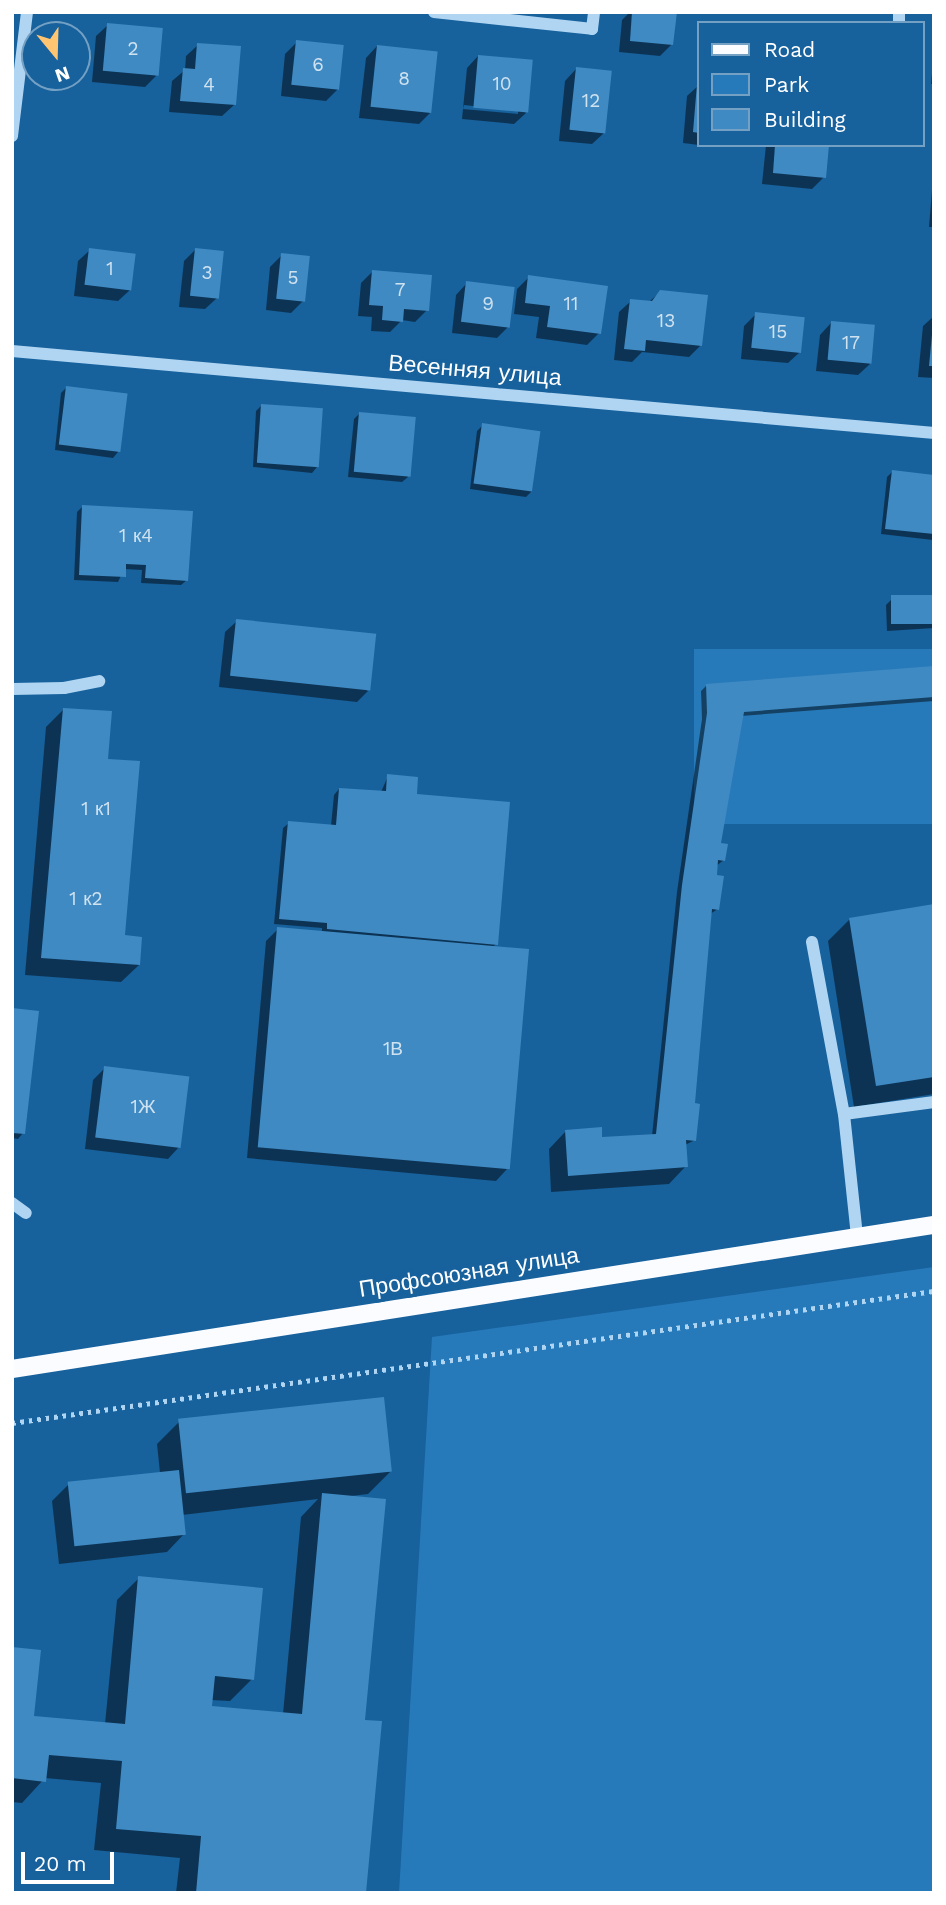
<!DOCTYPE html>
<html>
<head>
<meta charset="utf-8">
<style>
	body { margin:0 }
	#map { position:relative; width:946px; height:1905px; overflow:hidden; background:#17619d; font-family:"Work Sans",sans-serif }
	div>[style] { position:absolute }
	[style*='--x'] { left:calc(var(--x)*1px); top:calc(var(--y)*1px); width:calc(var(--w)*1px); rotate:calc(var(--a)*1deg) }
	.green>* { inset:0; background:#277aba; transform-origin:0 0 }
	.shadow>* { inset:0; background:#0007 }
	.building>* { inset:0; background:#408ac3; transform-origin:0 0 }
	.path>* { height:4.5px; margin-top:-2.25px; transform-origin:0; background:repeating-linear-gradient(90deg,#afd5f2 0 3.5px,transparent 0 8.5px) }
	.minor>* { height:12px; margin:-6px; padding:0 6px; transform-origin:6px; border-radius:6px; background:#afd5f2 }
	.major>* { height:18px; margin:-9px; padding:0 9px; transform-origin:9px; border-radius:9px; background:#fafcff }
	span { translate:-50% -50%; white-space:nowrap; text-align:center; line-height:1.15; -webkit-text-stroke:7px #17619d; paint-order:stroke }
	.number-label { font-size:19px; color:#cfe2f0 }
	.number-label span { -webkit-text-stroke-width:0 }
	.street-label { font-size:23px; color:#fff }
	.frame { position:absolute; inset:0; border:14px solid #fff; pointer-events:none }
	.legend { position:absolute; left:697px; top:21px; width:228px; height:126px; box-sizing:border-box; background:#17619d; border:2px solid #74a0c4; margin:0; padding:9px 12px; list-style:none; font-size:21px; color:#fff }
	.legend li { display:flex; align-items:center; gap:14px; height:35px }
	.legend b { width:35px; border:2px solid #74a0c4 }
	.north { position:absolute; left:21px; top:21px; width:70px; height:70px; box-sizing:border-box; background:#17619d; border:2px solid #74a0c4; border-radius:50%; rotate:161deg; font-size:19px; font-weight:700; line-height:28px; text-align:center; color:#fff }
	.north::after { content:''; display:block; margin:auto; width:24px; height:32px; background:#ffc570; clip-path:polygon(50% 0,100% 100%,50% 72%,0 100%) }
	.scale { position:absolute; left:21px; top:1852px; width:93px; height:32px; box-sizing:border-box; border:4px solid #fff; border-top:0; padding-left:9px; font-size:21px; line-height:24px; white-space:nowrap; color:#fff; -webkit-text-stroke:5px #17619d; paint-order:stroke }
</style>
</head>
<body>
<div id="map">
	<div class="green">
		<i style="left:934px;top:649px;width:175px;height:240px;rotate:90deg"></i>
		<i style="clip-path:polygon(934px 1267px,934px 1893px,399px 1893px,432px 1337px)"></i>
	</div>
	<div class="shadow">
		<i style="clip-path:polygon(630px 12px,675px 13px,672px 44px,660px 56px,619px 52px,622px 20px)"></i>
		<i style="clip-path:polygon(108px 25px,156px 76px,145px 87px,92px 82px,96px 36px)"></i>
		<i style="clip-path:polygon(297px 42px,338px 89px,326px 101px,281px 96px,285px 54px)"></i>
		<i style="clip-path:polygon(198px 45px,234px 105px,222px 116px,169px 112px,172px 81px,185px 70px,186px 56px)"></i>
		<i style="clip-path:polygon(377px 46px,430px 113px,419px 124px,359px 118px,366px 58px)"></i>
		<i style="clip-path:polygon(934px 53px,934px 84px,931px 84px)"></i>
		<i style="clip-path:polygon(evenodd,478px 56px,526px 113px,514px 124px,462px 119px,467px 68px,478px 56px,464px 105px,518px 111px,518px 114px,463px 109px,464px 105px)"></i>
		<i style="clip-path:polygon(576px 69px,604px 133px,592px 144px,559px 141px,565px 81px)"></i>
		<i style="clip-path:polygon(699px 85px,699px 145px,683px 143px,687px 96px)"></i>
		<i style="clip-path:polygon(827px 145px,824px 177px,812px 189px,762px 184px,766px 145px)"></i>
		<i style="clip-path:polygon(934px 165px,934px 227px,929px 227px)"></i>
		<i style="clip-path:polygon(90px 250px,130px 290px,118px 301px,74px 296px,78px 261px)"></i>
		<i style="clip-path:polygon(195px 250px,217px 298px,205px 309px,179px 307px,184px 261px)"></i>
		<i style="clip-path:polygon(282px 255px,303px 301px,291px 313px,266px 310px,270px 267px)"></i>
		<i style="clip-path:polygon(373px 271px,427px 310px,415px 322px,402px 320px,390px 332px,371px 331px,372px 317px,358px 316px,361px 283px)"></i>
		<i style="clip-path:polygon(529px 277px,599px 333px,587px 345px,536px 338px,539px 317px,514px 314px,517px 289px)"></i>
		<i style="clip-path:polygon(467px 283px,509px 326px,497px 338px,452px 333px,456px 295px)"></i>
		<i style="clip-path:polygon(661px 291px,700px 346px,689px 357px,642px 352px,632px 362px,614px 360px,619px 312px,631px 301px,649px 302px)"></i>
		<i style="clip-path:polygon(756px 314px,800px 352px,788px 363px,741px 359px,744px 326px)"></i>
		<i style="clip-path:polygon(934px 316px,934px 378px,918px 377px,923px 326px)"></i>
		<i style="clip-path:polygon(831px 323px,870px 364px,858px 375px,816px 371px,820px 335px)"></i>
		<i style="clip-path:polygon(66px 388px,118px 452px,113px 458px,55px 450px,61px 393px)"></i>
		<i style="clip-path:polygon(262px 405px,317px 467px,312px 473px,253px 467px,256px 411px)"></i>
		<i style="clip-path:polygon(360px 413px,408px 477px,402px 482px,348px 477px,354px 419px)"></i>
		<i style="clip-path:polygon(483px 425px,532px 491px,526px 497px,470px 489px,477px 431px)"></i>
		<i style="clip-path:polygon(892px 472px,934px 476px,933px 540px,881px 534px,887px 477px)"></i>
		<i style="clip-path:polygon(82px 507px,187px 580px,181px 585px,141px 583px,142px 570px,124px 569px,118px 582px,74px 580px,77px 512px)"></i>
		<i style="clip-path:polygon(934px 597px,934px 628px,887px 631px,886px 605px,892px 599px)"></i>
		<i style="clip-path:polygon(237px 621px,368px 691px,357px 702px,219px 687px,225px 632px)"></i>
		<i style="clip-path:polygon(934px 668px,934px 701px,741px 716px,719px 844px,724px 860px,716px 866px,718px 909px,710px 914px,693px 1104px,695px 1140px,685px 1145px,686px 1166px,669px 1184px,551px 1192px,549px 1149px,566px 1131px,601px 1139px,652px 1136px,677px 892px,702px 719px,701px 691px,706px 686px)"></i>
		<i style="clip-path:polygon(63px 710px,106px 760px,123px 937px,139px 965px,121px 982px,25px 975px,46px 727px)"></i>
		<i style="clip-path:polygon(388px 776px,496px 944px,492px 948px,507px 1169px,496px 1181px,247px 1158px,266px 941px,278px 929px,322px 933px,322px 928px,274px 924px,283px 828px,289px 823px,331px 826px,334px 795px,339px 789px,381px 792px)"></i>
		<i style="clip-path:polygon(934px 906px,934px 1094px,854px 1107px,828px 941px,850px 919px)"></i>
		<i style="clip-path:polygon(12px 1009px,23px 1133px,18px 1139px,12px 1138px)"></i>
		<i style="clip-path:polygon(105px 1068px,179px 1147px,168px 1159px,85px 1149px,93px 1080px)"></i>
		<i style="clip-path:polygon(179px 1422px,390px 1472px,368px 1494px,351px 1496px,363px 1721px,364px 1893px,176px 1893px,180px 1858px,94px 1850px,101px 1783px,45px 1778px,22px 1803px,12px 1802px,12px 1649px,32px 1717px,105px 1724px,117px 1600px,139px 1578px,252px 1679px,230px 1701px,211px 1700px,210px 1707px,283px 1714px,301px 1517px,318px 1499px,182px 1515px,184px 1534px,167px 1552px,59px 1564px,52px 1501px,69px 1484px,160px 1473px,157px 1444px)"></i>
	</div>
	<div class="building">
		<i style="clip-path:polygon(632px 12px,677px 12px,673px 45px,630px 41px)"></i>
		<i style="left:107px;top:23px;width:56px;height:48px;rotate:5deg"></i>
		<i style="left:296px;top:40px;width:48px;height:45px;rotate:6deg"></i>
		<i style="clip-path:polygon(197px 43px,241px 46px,236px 105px,180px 101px,183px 68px,195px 69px)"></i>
		<i style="left:377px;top:45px;width:61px;height:62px;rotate:6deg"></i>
		<i style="left:478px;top:55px;width:55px;height:53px;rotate:5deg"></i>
		<i style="left:576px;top:67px;width:36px;height:63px;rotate:6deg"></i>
		<i style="clip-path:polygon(697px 84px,699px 84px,699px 133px,693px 132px)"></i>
		<i style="clip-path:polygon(775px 145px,829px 145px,826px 178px,773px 173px)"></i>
		<i style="left:89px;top:248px;width:47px;height:37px;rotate:7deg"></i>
		<i style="left:195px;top:248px;width:29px;height:48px;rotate:6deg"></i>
		<i style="left:281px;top:253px;width:29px;height:46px;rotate:6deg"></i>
		<i style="clip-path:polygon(372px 270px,432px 275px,429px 311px,404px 309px,403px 322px,382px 320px,383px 306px,369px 305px)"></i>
		<i style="clip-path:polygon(528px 275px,608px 286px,601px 334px,547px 327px,550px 306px,525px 303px)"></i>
		<i style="left:466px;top:281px;width:49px;height:41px;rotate:7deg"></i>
		<i style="clip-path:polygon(660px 290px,708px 295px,702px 346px,646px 340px,645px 351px,624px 349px,630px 299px,652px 301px)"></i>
		<i style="left:755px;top:312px;width:50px;height:36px;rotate:6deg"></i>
		<i style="left:831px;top:321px;width:44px;height:39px;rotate:5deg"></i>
		<i style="clip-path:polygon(932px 335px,934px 335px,934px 366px,929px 366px)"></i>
		<i style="left:66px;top:386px;width:62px;height:59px;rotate:7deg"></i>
		<i style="left:261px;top:404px;width:62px;height:59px;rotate:4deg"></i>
		<i style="left:359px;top:412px;width:57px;height:60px;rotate:5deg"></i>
		<i style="left:482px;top:423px;width:59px;height:61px;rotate:8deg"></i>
		<i style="clip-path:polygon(892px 470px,934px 475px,934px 534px,885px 529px)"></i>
		<i style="clip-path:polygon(82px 505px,193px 511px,188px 581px,145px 578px,146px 565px,126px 564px,126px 577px,79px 575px)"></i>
		<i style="left:934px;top:595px;width:29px;height:43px;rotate:90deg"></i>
		<i style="left:236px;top:619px;width:141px;height:57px;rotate:6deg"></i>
		<i style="clip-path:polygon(934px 666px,934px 697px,744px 712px,721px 843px,728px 844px,725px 861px,718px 860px,717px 875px,724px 876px,719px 910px,712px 909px,695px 1103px,700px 1104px,696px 1141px,686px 1140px,688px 1167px,568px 1176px,565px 1130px,602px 1127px,602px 1137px,656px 1134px,682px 885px,707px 713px,706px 684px)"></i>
		<i style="clip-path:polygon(63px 708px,112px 711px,108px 759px,140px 761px,125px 935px,142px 937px,140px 965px,41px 958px)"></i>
		<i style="clip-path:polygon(387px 774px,418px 777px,417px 794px,510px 802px,498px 945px,327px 929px,327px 923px,279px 919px,288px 821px,336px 825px,339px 788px,386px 791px)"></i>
		<i style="clip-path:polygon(934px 904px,934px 1077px,876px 1086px,849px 918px)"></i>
		<i style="left:277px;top:927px;width:253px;height:221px;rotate:5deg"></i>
		<i style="clip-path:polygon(12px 1008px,39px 1011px,25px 1134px,12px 1133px)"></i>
		<i style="left:104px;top:1066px;width:86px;height:72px;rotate:7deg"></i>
		<i style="left:384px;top:1397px;width:75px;height:207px;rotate:84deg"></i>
		<i style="left:179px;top:1470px;width:65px;height:112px;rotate:84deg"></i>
		<i style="clip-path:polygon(322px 1493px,386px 1499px,365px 1720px,382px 1721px,366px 1893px,196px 1893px,201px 1836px,116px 1829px,122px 1761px,49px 1755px,46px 1782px,12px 1778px,12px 1647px,41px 1650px,34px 1716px,125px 1724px,138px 1576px,263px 1588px,254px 1680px,215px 1676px,212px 1706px,302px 1714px)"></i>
	</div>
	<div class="path">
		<i style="--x:12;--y:1423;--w:931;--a:-8.15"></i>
	</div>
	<div class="minor">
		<i style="--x:434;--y:12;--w:159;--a:6.1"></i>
		<i style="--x:592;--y:29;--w:17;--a:-83"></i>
		<i style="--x:899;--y:23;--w:11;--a:-90"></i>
		<i style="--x:12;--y:136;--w:125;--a:-83.1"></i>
		<i style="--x:12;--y:351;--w:926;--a:5.08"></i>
		<i style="--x:12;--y:689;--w:52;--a:-1.1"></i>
		<i style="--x:64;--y:688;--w:36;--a:-11"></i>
		<i style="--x:812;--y:942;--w:175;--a:79.5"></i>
		<i style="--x:12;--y:1203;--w:17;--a:36"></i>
		<i style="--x:857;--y:1236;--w:123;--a:-96.1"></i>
		<i style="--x:844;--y:1114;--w:91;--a:-7.6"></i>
	</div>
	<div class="major">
		<i style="--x:12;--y:1369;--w:933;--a:-8.88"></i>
	</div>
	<div class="number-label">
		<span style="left:133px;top:49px">2</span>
		<span style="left:318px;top:65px">6</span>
		<span style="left:404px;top:79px">8</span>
		<span style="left:502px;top:84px">10</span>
		<span style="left:209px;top:85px">4</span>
		<span style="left:591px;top:101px">12</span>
		<span style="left:110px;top:269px">1</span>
		<span style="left:207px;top:273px">3</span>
		<span style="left:293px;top:278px">5</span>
		<span style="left:400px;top:290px">7</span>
		<span style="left:488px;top:304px">9</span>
		<span style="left:571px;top:304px">11</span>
		<span style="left:666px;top:321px">13</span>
		<span style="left:778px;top:332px">15</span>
		<span style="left:851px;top:343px">17</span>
		<span style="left:136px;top:536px">1 к4</span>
		<span style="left:96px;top:809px">1 к1</span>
		<span style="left:86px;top:899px">1 к2</span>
		<span style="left:393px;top:1049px">1В</span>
		<span style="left:143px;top:1107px">1Ж</span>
	</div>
	<div class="street-label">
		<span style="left:475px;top:371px;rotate:5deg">Весенняя улица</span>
		<span style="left:469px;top:1273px;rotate:-9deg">Профсоюзная улица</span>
	</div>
	<div class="frame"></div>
	<ul class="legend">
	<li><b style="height:9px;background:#fafcff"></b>Road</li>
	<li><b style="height:19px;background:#277aba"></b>Park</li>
	<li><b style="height:19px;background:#408ac3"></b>Building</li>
	</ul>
	<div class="north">N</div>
	<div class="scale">20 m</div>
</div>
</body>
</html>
